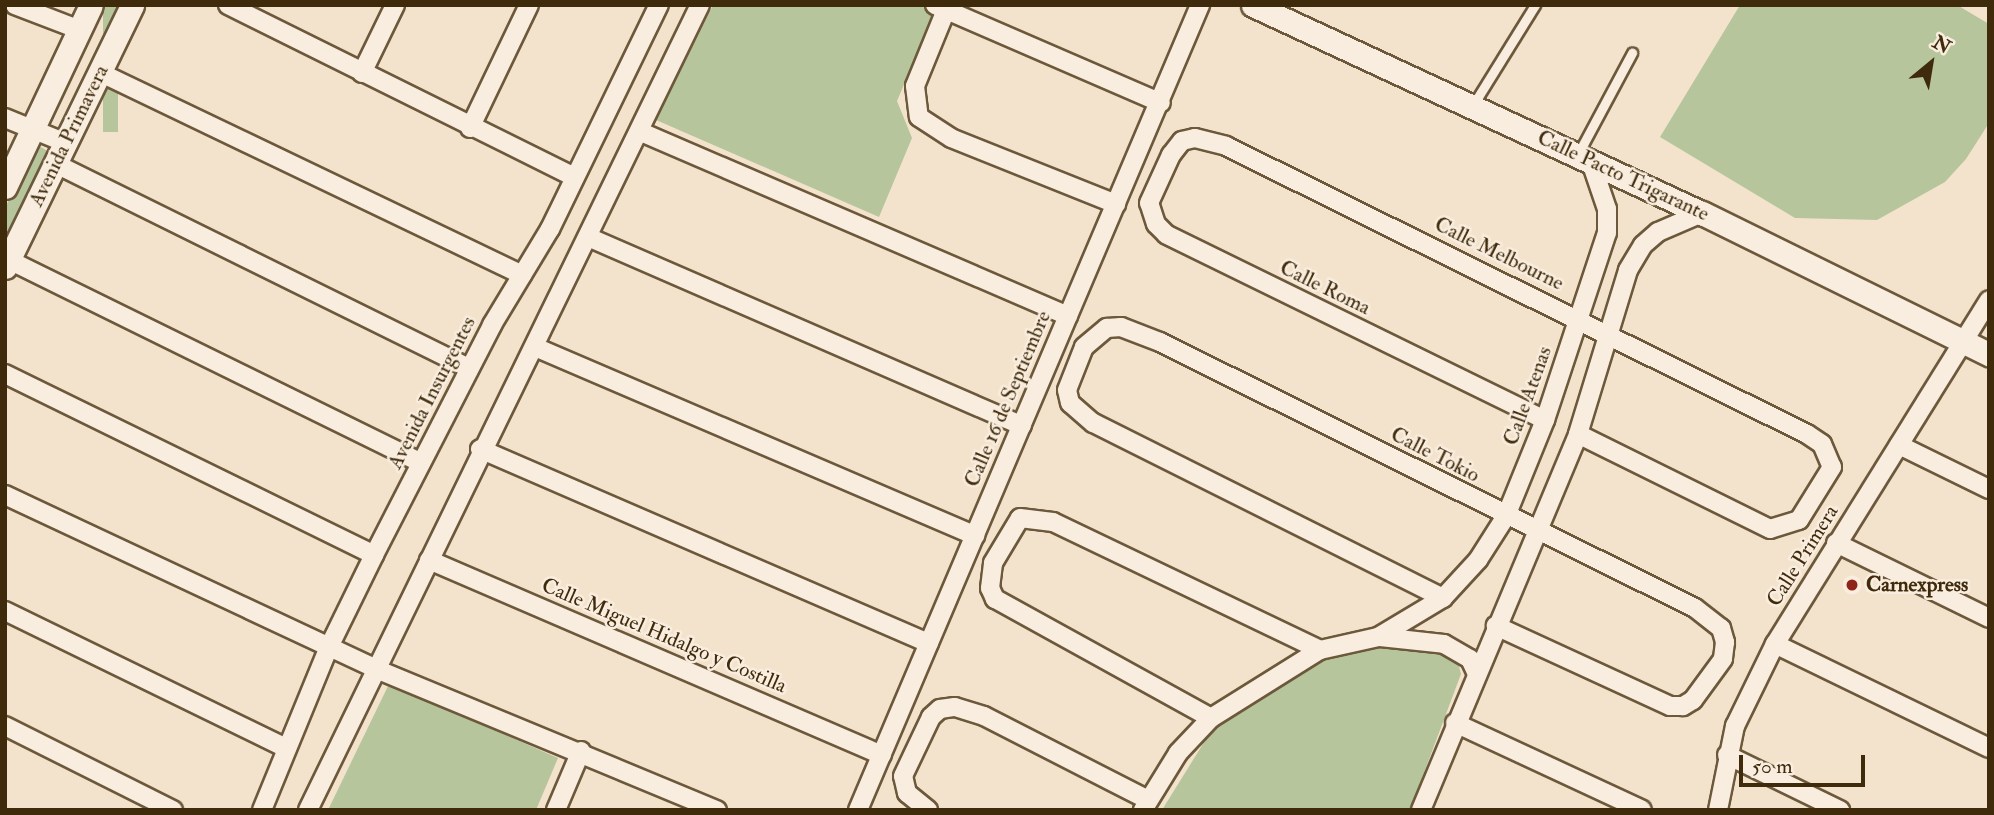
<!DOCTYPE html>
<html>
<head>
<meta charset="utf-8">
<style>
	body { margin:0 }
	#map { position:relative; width:1994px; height:815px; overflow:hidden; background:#f4e3cc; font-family:"IM FELL Double Pica",serif }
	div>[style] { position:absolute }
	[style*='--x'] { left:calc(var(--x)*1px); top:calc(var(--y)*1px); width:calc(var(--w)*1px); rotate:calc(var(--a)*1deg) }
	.green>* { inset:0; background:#b6c59c; transform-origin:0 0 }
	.roads { filter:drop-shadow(2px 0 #6c583b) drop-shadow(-2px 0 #6c583b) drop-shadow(0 2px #6c583b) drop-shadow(0 -2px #6c583b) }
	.service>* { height:9px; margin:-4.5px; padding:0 4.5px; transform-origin:4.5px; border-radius:4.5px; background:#f8edde }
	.minor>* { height:18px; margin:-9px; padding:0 9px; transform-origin:9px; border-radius:9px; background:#f8edde }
	.tertiary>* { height:23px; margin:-11.5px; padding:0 11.5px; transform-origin:11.5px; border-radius:11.5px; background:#f8edde }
	.dots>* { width:19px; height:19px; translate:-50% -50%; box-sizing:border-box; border:4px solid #f8edde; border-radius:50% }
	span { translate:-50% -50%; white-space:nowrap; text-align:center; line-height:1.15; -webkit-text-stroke:5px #f8edde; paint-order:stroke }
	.street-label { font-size:21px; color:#3f2a0b }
	.poi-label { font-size:21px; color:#3f2a0b; font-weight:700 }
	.left { translate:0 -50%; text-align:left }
	.frame { position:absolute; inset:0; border:7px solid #3f2a0b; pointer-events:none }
	.north { position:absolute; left:1896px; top:28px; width:70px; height:70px; -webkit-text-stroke:5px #f8edde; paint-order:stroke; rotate:30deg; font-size:19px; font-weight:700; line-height:28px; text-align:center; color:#3f2a0b }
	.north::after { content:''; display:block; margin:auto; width:24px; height:32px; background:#3f2a0b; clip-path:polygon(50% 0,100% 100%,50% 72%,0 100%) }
	.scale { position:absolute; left:1739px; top:755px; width:126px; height:32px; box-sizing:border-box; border:4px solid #3f2a0b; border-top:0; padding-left:9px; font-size:21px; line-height:24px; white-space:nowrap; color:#3f2a0b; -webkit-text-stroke:5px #f8edde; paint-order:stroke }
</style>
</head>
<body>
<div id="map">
	<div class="green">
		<i style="left:103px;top:5px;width:15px;height:127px"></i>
		<i style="clip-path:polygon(713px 5px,918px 5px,935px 12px,897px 101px,912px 138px,879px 217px,656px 120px)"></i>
		<i style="clip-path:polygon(1740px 5px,1957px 5px,1989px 24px,1989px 123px,1966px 159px,1945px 182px,1877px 220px,1795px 218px,1660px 137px)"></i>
		<i style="clip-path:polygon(36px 144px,49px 152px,5px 243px,5px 208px)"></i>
		<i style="clip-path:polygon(1397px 645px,1443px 651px,1457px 659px,1461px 674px,1410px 810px,1162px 810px,1211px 731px,1266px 685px,1324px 653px)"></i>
		<i style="clip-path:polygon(389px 684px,558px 758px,536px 810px,328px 810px)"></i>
	</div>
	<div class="roads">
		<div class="service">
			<i style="--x:1473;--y:105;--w:118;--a:-58.2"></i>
			<i style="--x:1578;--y:154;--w:115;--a:-61.9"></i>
		</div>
		<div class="minor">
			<i style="--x:15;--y:5;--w:70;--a:21"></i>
			<i style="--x:228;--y:5;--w:387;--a:26.4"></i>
			<i style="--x:935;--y:5;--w:246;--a:23.4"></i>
			<i style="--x:946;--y:10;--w:82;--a:112.2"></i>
			<i style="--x:915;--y:86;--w:31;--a:83"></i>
			<i style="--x:919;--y:117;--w:38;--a:33"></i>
			<i style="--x:951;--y:138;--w:178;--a:21.8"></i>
			<i style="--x:101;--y:73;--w:467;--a:25.6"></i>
			<i style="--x:362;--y:73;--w:76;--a:-64.1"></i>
			<i style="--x:5;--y:118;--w:66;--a:22.3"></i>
			<i style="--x:470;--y:128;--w:136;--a:-64.4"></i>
			<i style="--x:641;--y:132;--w:465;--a:23.3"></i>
			<i style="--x:56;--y:164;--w:461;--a:26.3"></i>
			<i style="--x:588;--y:237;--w:473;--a:23.5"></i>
			<i style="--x:9;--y:260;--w:459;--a:26.2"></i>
			<i style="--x:535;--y:347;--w:479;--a:23.2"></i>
			<i style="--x:5;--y:374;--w:411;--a:26.1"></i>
			<i style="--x:1545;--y:420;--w:422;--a:-153.9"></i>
			<i style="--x:1166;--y:234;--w:14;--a:-135"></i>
			<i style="--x:1156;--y:224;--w:22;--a:-108"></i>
			<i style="--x:1149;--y:203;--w:53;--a:-65.4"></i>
			<i style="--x:1171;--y:155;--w:18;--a:-52"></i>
			<i style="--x:1182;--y:141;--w:13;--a:-13"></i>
			<i style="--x:1195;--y:138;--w:32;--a:14"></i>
			<i style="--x:1226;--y:146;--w:648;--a:26.37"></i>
			<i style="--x:1807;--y:434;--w:18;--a:34"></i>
			<i style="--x:1822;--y:444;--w:25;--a:67"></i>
			<i style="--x:1832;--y:467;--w:62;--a:121.9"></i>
			<i style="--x:1799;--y:520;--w:30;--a:163"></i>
			<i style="--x:1770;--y:529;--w:214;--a:-153.7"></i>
			<i style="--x:1899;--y:445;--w:100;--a:26.1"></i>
			<i style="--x:480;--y:449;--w:489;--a:23.4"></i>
			<i style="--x:5;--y:495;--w:410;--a:25.1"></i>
			<i style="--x:376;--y:669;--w:369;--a:22.5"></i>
			<i style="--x:1836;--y:543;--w:170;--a:26.1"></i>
			<i style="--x:429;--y:560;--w:493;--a:23.3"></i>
			<i style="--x:1443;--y:598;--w:391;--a:-153.4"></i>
			<i style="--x:1093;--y:423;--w:30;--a:-139"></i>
			<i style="--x:1070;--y:403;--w:13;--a:-103"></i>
			<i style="--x:1067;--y:390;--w:46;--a:-68.4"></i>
			<i style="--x:1084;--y:347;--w:30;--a:-40"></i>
			<i style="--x:1107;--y:328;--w:14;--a:-4"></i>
			<i style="--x:1121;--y:327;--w:42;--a:21"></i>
			<i style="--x:1160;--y:342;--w:597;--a:26.44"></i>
			<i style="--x:1695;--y:608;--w:33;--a:38"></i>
			<i style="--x:1721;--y:628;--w:15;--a:74"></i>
			<i style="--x:1725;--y:642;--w:17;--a:97"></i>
			<i style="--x:1723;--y:659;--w:51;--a:126.2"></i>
			<i style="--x:1693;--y:700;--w:12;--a:149"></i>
			<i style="--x:1683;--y:706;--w:13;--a:180"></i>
			<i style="--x:1670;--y:706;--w:192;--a:-155.3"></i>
			<i style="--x:5;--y:611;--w:313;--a:26"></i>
			<i style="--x:1380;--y:637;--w:64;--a:6.2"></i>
			<i style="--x:1444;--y:644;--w:30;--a:30"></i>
			<i style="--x:1470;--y:659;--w:17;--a:65"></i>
			<i style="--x:1775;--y:644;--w:238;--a:25.9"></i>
			<i style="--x:1211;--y:718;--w:247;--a:-151.1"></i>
			<i style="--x:995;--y:599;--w:12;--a:-114"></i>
			<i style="--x:990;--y:588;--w:25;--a:-83"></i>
			<i style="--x:993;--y:563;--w:52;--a:-59"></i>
			<i style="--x:1020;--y:518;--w:33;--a:7"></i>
			<i style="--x:1053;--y:522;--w:296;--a:25.6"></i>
			<i style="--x:1455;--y:723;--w:206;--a:24.9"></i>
			<i style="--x:5;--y:726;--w:188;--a:26.6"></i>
			<i style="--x:1727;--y:755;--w:126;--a:26"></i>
			<i style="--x:262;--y:810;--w:176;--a:-67.7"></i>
			<i style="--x:329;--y:647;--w:102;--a:-63.9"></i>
			<i style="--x:374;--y:555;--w:259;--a:-62.8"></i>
			<i style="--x:492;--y:325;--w:112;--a:-58.9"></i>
			<i style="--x:550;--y:229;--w:249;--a:-64.1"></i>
			<i style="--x:308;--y:810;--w:895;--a:-64.04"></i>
			<i style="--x:556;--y:810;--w:64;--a:-67"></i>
			<i style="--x:858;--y:810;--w:875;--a:-66.98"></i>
			<i style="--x:928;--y:810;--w:27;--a:-141"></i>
			<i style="--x:907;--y:793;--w:17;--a:-103"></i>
			<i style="--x:903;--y:776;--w:65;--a:-64.6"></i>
			<i style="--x:931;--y:717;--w:12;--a:-42"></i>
			<i style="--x:940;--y:709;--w:15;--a:-8"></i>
			<i style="--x:955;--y:707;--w:30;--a:17"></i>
			<i style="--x:984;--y:716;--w:184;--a:27.1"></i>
			<i style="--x:1143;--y:810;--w:67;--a:-58.4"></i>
			<i style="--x:1178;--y:753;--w:48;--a:-46.7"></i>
			<i style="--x:1211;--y:718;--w:128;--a:-32"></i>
			<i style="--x:1320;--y:650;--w:59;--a:-12.6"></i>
			<i style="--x:1378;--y:637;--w:76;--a:-31"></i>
			<i style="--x:1443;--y:598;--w:52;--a:-47.4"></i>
			<i style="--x:1478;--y:560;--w:52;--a:-57.5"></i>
			<i style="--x:1506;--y:516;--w:104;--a:-67.9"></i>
			<i style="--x:1545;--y:420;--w:197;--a:-71.7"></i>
			<i style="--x:1607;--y:233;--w:24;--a:-90"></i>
			<i style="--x:1607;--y:209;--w:53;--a:-108.8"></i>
			<i style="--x:1421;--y:810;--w:407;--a:-67.3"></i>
			<i style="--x:1578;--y:434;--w:171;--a:-73"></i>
			<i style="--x:1628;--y:270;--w:29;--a:-59"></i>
			<i style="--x:1643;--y:245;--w:20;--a:-41"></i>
			<i style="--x:1658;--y:232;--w:48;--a:-23.4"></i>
			<i style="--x:1718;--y:810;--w:86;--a:-78.6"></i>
			<i style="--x:1735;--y:726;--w:91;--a:-64"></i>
			<i style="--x:1775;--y:644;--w:405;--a:-58.1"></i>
		</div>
		<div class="tertiary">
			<i style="--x:1253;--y:5;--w:495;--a:24.9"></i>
			<i style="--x:1702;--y:213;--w:320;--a:26.2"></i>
			<i style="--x:5;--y:187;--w:201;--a:-64.7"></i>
			<i style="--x:5;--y:267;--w:291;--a:-64.1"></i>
		</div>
	</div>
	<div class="dots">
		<i style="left:1852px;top:585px;background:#8f2418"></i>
	</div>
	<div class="street-label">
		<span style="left:69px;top:136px;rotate:-64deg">Avenida Primavera</span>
		<span style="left:1623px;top:176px;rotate:25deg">Calle Pacto Trigarante</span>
		<span style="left:1499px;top:254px;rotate:26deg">Calle Melbourne</span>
		<span style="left:1325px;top:288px;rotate:26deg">Calle Roma</span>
		<span style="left:432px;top:393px;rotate:-63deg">Avenida Insurgentes</span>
		<span style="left:1528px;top:396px;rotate:-70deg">Calle Atenas</span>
		<span style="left:1008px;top:399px;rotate:-67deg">Calle 16 de Septiembre</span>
		<span style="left:1435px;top:455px;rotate:27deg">Calle Tokio</span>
		<span style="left:1803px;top:556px;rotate:-58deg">Calle Primera</span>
		<span style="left:664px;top:636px;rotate:23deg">Calle Miguel Hidalgo y Costilla</span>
	</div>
	<div class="poi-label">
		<span class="left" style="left:1866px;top:585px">Carnexpress</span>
	</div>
	<div class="frame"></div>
	<div class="north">N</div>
	<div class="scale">50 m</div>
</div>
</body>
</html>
